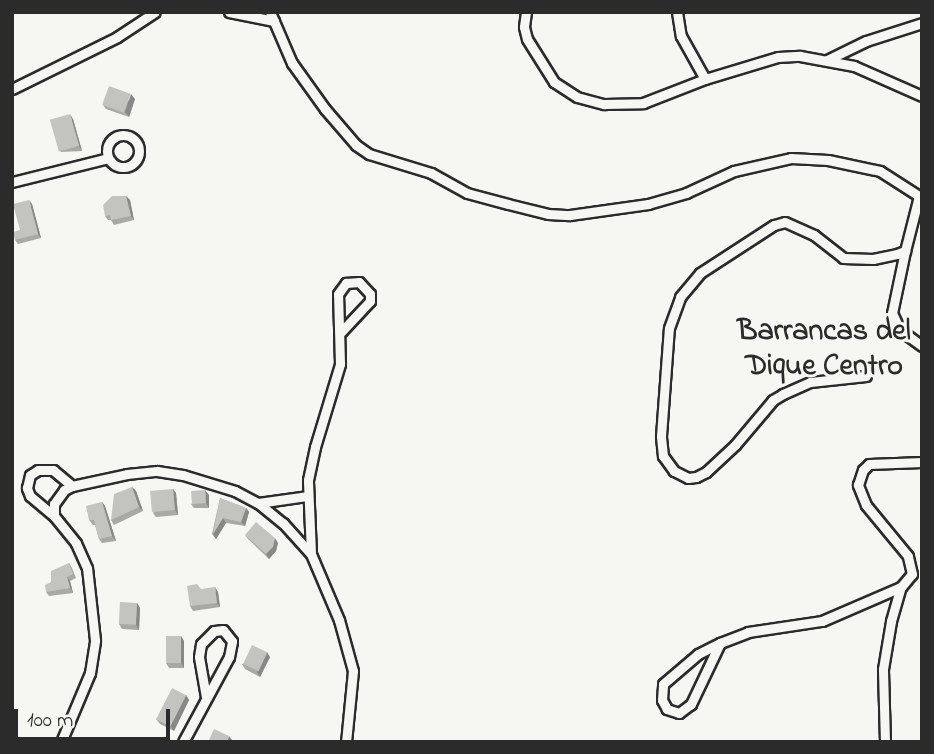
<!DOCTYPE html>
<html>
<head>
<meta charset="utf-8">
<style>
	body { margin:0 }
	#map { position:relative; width:934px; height:754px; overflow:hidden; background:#f6f6f2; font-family:"Indie Flower",sans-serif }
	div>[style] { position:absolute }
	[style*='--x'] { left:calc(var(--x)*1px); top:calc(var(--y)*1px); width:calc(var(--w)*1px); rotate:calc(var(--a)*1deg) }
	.roads { filter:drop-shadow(2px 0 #2b2b2b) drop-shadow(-2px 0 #2b2b2b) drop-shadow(0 2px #2b2b2b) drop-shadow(0 -2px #2b2b2b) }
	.street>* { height:9px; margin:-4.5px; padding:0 4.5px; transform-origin:4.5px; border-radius:4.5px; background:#f6f6f2 }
	.street>.ring { margin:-4.5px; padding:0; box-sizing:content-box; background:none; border:9px solid #f6f6f2; border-radius:50% }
	.wall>* { inset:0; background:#a8a8a5 }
	.shaded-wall>* { inset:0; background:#888886 }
	.building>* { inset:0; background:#c3c3c0; transform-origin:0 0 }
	span { translate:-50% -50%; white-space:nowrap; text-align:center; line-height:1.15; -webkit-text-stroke:6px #f6f6f2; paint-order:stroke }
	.neighbourhood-label { font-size:30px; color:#2b2b2b; font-weight:700 }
	.frame { position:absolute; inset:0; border:14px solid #2b2b2b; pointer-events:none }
	.scale { position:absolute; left:14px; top:709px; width:156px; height:32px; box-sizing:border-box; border:4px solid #2b2b2b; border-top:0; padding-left:9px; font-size:21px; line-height:24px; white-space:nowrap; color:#2b2b2b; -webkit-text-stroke:5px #f6f6f2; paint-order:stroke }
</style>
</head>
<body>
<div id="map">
	<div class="roads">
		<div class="street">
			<i style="--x:229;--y:12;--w:46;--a:11.3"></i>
			<i style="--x:270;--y:12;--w:56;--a:66.7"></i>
			<i style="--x:292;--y:63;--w:57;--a:54.3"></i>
			<i style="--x:325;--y:109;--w:48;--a:49.3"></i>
			<i style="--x:356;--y:145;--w:16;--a:35"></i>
			<i style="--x:369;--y:154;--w:65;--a:17"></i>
			<i style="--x:431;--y:173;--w:41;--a:29.1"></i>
			<i style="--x:467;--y:193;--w:42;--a:15"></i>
			<i style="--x:508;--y:204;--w:41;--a:14"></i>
			<i style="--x:548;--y:214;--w:22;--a:3"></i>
			<i style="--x:570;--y:215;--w:79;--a:-8"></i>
			<i style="--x:648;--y:204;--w:40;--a:-16"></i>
			<i style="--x:686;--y:193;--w:53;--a:-24.6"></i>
			<i style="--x:734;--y:171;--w:58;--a:-12.8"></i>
			<i style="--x:791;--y:158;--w:37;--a:3"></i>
			<i style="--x:828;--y:160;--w:53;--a:11.9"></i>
			<i style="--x:880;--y:171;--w:50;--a:32.7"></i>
			<i style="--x:526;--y:12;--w:15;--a:98"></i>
			<i style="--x:524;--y:27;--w:12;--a:76"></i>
			<i style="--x:527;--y:39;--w:51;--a:57.9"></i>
			<i style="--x:554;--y:82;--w:27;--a:33"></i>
			<i style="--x:577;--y:97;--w:28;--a:15"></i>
			<i style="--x:604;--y:104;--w:39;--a:-1"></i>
			<i style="--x:643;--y:103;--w:66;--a:-21.2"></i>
			<i style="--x:705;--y:79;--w:76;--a:-16.8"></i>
			<i style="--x:778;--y:57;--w:22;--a:-3"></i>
			<i style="--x:800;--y:56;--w:55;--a:10.5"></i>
			<i style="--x:854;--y:66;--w:74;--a:23.8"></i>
			<i style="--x:677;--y:12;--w:24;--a:81"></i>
			<i style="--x:681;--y:36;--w:49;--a:60.8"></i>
			<i style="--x:827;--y:60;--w:43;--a:-26"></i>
			<i style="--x:866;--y:41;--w:59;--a:-17.8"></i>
			<i style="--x:12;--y:89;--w:117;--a:-26.3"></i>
			<i style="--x:117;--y:37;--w:45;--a:-33.3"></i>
			<i class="ring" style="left:107px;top:135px;width:23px;height:23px"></i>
			<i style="--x:12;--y:182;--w:99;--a:-14"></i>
			<i style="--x:905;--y:251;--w:63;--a:101.8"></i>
			<i style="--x:892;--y:313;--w:19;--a:65"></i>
			<i style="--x:900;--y:330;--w:27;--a:36"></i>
			<i style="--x:866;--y:376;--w:56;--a:173.9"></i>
			<i style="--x:810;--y:382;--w:30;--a:156"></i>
			<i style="--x:783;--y:394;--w:12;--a:149"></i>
			<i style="--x:773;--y:400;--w:59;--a:130.2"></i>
			<i style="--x:735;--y:445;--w:40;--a:137"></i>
			<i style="--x:706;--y:472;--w:11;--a:153"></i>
			<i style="--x:696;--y:477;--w:8;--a:173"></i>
			<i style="--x:688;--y:478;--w:16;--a:-153"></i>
			<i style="--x:674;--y:471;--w:19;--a:-126"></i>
			<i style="--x:663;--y:456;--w:20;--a:-96"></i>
			<i style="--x:661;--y:436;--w:108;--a:-85.8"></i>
			<i style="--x:669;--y:328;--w:33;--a:-70"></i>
			<i style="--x:680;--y:297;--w:31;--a:-50"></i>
			<i style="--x:700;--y:273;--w:88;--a:-33"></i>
			<i style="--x:774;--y:225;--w:11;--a:-15"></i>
			<i style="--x:785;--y:222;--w:32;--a:24"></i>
			<i style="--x:814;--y:235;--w:37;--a:38"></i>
			<i style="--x:843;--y:258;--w:30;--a:2"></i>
			<i style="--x:873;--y:259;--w:25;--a:-12"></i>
			<i style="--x:897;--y:254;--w:9;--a:-21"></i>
			<i style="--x:905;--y:251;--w:57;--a:-75.7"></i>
			<i style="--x:258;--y:503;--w:49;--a:-8.1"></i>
			<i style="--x:54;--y:516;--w:31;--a:-140"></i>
			<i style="--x:30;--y:496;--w:9;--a:-111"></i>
			<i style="--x:27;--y:488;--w:13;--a:-77"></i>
			<i style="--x:30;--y:475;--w:9;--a:-32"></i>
			<i style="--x:38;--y:470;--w:15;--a:0"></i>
			<i style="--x:53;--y:470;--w:25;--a:40"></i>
			<i style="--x:311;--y:553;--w:73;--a:-92.4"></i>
			<i style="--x:308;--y:480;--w:34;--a:-78"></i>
			<i style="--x:315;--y:447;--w:87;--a:-73.2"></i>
			<i style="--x:340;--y:364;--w:70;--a:-91.6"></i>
			<i style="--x:338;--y:294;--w:14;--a:-54"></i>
			<i style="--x:346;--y:283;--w:13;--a:-4"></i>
			<i style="--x:359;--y:282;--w:16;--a:47"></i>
			<i style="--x:370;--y:294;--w:7;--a:90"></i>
			<i style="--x:370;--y:301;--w:42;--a:133.1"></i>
			<i style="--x:720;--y:643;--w:68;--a:115.4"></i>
			<i style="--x:691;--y:704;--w:15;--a:143"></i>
			<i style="--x:679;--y:713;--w:13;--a:-162"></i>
			<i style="--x:667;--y:709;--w:10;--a:-119"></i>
			<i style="--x:662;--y:700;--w:16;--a:-86"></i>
			<i style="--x:663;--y:684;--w:46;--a:-40.6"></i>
			<i style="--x:698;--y:654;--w:25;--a:-27"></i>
			<i style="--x:720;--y:643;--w:30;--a:-21"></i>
			<i style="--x:748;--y:632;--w:75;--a:-8.5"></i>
			<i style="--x:822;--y:621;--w:86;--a:-23.3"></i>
			<i style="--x:901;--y:587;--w:17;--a:-50"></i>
			<i style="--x:912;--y:574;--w:18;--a:-103"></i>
			<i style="--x:908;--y:556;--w:66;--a:-129.5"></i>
			<i style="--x:866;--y:505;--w:22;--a:-112"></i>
			<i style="--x:858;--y:485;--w:16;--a:-72"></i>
			<i style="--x:863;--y:470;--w:8;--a:-45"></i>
			<i style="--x:869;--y:464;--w:53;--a:-2.2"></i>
			<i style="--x:61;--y:742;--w:75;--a:-67.2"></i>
			<i style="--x:90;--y:673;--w:33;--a:-81"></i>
			<i style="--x:95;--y:640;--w:72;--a:-96.3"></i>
			<i style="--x:87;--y:568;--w:27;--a:-114"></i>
			<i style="--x:76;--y:543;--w:35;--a:-129"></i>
			<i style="--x:54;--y:516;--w:12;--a:-90"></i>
			<i style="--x:54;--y:504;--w:17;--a:-54"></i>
			<i style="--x:64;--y:490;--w:9;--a:-27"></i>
			<i style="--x:72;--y:486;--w:56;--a:-12.3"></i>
			<i style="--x:127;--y:474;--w:30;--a:-6"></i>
			<i style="--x:157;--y:471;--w:26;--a:9"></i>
			<i style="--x:183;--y:475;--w:54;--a:17.1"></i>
			<i style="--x:235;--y:491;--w:26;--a:28"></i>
			<i style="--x:258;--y:503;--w:32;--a:39"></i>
			<i style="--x:283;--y:523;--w:42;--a:47.9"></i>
			<i style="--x:311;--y:554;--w:72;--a:67"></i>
			<i style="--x:339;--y:620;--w:53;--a:74.6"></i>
			<i style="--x:353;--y:671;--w:71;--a:95.6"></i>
			<i style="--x:183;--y:742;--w:97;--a:-61.6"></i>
			<i style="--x:229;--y:657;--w:16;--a:-79"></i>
			<i style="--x:232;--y:641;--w:14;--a:-129"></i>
			<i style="--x:223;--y:630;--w:9;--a:174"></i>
			<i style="--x:214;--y:631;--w:18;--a:135"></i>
			<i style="--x:201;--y:644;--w:13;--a:99"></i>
			<i style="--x:199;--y:657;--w:41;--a:80.1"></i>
			<i style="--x:885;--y:742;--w:73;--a:-91.6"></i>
			<i style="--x:883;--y:669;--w:49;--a:-80.5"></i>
			<i style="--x:891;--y:621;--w:35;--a:-74"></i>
		</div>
	</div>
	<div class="wall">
		<i style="clip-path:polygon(135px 99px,129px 117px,106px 109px,103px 105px)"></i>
		<i style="clip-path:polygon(73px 119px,82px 151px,61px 152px,58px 148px)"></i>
		<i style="clip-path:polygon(126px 196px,130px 200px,134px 220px,114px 225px,111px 220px,108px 220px,105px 216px)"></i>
		<i style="clip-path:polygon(32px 204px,41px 238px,18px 244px,15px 240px)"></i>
		<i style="clip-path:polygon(132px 487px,136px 491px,143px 511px,114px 525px,111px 520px)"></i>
		<i style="clip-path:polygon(173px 489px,176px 493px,178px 515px,156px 517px,153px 513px)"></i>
		<i style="clip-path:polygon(209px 495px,209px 508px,194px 508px,191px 504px)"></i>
		<i style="clip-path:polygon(220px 498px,246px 508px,249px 512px,245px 526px,226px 523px,216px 539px,212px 534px)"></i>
		<i style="clip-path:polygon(102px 502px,105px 506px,116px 541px,102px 543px,99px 539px,95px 525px,93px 525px,89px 520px)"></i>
		<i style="clip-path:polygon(245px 535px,278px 543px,276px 551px,269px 559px,248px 539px)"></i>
		<i style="clip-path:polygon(69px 563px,72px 568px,76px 578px,70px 581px,73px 593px,49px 596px,46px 592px,51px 582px)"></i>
		<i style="clip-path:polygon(201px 589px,218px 592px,220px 607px,193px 611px,190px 606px)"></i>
		<i style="clip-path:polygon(137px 603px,140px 608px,139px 630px,122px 629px,119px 624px)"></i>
		<i style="clip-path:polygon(181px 636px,184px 641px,184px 668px,169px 668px,166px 663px)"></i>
		<i style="clip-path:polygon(270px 657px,260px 677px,245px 669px,242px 664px)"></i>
		<i style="clip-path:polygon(186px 695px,189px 700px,174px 731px,160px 724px,156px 719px)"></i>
	</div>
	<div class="shaded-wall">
		<i style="clip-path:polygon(131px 94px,135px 99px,129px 117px,125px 112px)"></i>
		<i style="clip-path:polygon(70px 114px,73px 119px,82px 151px,79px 146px)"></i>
		<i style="clip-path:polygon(126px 196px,130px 200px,134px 220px,131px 216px)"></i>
		<i style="clip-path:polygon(29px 200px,32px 204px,41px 238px,38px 234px)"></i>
		<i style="clip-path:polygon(132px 487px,136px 491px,143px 511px,139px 507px)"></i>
		<i style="clip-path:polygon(173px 489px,176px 493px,178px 515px,175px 510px)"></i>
		<i style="clip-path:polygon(205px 490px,209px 495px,209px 508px,206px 503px)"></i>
		<i style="clip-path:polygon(102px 502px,105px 506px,116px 541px,112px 536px)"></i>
		<i style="clip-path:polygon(246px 508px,249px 512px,245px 526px,241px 522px)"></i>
		<i style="clip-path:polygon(223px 518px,226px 523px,216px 539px,213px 534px)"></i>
		<i style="clip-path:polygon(275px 538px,278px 543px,276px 551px,269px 559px,266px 554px)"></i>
		<i style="clip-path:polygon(67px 577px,70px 581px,73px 593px,70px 588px)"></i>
		<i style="clip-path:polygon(215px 587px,218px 592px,220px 607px,217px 603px)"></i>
		<i style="clip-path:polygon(137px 603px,140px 608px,139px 630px,136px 625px)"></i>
		<i style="clip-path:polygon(181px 636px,184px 641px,184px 668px,181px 663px)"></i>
		<i style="clip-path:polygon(267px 652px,270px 657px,260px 677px,257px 672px)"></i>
		<i style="clip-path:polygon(186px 695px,189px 700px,174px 731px,170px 726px)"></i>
		<i style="clip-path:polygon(229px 736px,233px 741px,232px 742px,227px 742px)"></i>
	</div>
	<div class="building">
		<i style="left:109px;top:86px;width:23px;height:20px;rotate:20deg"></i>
		<i style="left:70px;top:114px;width:33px;height:21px;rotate:74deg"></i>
		<i style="clip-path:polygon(112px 196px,126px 196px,131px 216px,111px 220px,110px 215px,105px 216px,103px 205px)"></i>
		<i style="clip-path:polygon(29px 200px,38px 234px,15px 240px,13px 232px,20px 230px,13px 204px)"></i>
		<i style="clip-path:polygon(132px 487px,139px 507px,111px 520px,114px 494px)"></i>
		<i style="left:173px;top:489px;width:21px;height:23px;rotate:85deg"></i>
		<i style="left:205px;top:490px;width:13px;height:14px;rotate:86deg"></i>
		<i style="clip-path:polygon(220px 498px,246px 508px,241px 522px,223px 518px,213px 534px)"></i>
		<i style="clip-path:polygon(102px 502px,112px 536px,99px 539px,94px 520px,89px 520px,86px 506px)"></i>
		<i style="clip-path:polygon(256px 522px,275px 538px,273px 547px,266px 554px,245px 535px)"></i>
		<i style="clip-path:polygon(69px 563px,73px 574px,67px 577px,70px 588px,46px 592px,45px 585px,51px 582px,51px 571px)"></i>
		<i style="clip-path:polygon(197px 584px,201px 589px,215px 587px,217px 603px,190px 606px,187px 586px)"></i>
		<i style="left:120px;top:602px;width:17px;height:22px;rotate:3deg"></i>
		<i style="left:166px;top:636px;width:15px;height:27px"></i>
		<i style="left:252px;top:645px;width:17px;height:21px;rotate:25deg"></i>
		<i style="left:172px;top:688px;width:16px;height:35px;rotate:27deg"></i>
		<i style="clip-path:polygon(214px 729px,229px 736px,227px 742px,208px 742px)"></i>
	</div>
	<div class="neighbourhood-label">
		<span style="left:824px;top:349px">Barrancas del<br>Dique Centro</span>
	</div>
	<div class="frame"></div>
	<div class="scale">100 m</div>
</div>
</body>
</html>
